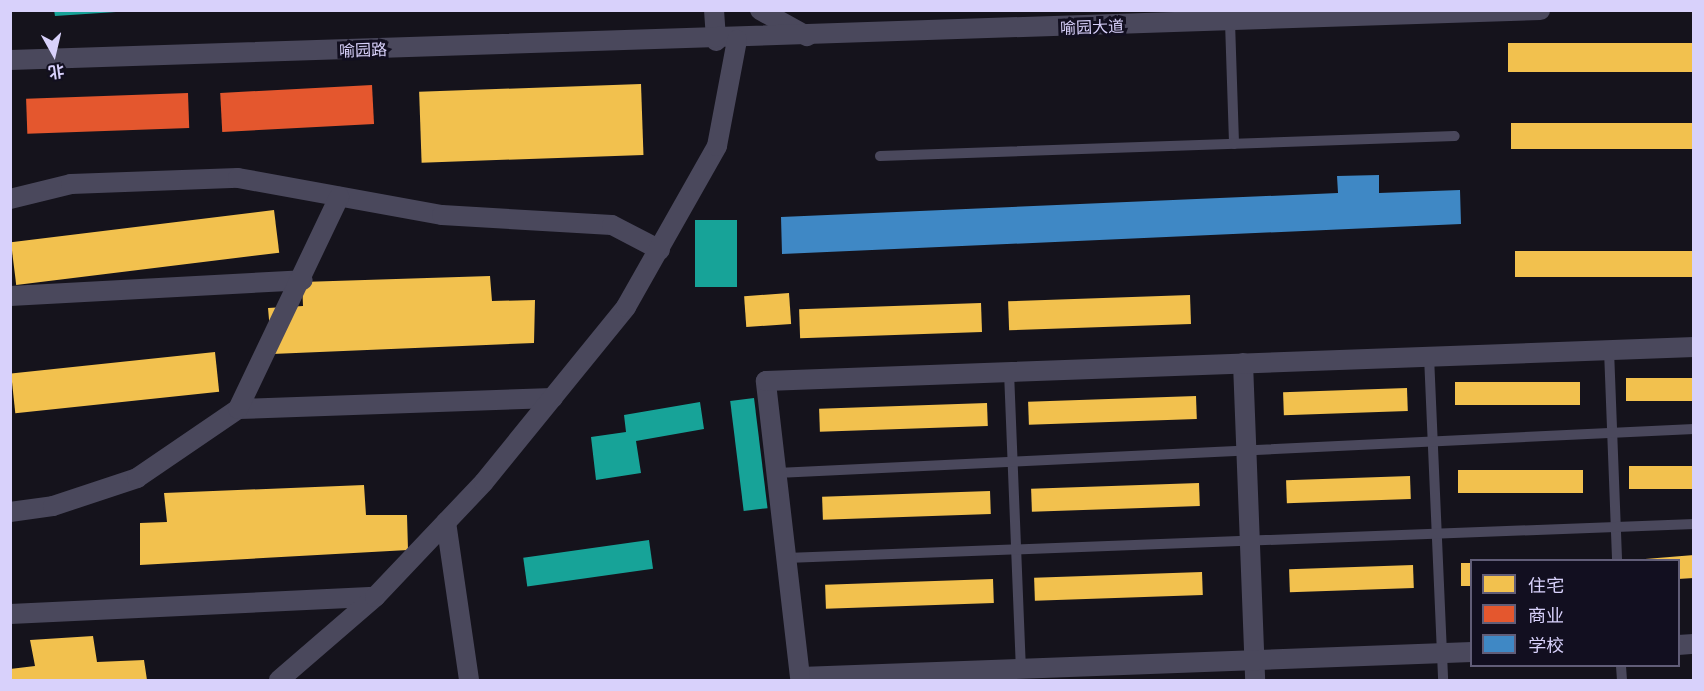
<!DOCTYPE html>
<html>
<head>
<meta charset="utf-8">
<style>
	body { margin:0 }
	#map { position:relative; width:1704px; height:691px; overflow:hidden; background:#15131c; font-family:"Noto Sans","Noto Sans SC",sans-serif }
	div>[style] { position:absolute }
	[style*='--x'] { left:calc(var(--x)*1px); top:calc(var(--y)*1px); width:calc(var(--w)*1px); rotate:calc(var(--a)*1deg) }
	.homes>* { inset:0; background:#f2c14e; transform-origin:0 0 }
	.shops>* { inset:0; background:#e4572e; transform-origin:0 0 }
	.schools>* { inset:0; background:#3f88c5 }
	.public>* { inset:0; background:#17a398; transform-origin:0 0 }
	.service>* { height:10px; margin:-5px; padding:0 5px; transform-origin:5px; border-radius:5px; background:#4a485c }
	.minor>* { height:20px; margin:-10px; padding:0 10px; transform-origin:10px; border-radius:10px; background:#4a485c }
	span { translate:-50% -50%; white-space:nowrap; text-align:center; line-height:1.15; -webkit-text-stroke:6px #120f20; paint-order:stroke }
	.street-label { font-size:16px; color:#d8d1fb }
	.frame { position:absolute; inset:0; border:12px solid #d8d1fb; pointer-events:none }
	.legend { position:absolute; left:1470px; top:559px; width:210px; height:108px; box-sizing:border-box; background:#120f20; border:2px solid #615d78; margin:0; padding:8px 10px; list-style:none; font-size:18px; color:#d8d1fb }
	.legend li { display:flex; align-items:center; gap:12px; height:30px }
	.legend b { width:30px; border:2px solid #615d78 }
	.north { position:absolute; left:24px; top:24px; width:60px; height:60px; -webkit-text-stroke:4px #120f20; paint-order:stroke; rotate:172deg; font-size:16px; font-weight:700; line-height:24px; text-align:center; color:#d8d1fb }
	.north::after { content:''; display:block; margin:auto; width:21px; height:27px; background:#d8d1fb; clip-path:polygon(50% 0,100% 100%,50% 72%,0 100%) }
</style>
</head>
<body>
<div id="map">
	<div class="homes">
		<i style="left:1694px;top:43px;width:29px;height:186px;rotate:90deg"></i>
		<i style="left:641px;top:84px;width:71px;height:222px;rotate:88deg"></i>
		<i style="left:1694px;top:123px;width:26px;height:183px;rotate:90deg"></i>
		<i style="left:274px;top:210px;width:43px;height:265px;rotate:83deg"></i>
		<i style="left:1694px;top:251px;width:26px;height:179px;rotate:90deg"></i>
		<i style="clip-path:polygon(490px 276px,492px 301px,535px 300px,534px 343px,272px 354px,268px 308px,303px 306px,302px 282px)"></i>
		<i style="left:789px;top:293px;width:31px;height:45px;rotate:86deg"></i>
		<i style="left:1190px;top:295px;width:29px;height:182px;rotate:88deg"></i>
		<i style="left:981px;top:303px;width:29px;height:182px;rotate:88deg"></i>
		<i style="left:215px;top:352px;width:40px;height:205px;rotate:84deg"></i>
		<i style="left:1694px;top:378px;width:23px;height:68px;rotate:90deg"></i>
		<i style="left:1580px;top:382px;width:23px;height:125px;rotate:90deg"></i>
		<i style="left:1407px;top:388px;width:23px;height:124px;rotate:88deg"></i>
		<i style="left:1196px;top:396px;width:23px;height:168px;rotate:88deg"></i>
		<i style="left:987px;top:403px;width:23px;height:168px;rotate:88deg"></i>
		<i style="left:1694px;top:466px;width:23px;height:65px;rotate:90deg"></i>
		<i style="left:1583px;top:470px;width:23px;height:125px;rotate:90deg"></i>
		<i style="left:1410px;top:476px;width:23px;height:124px;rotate:88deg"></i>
		<i style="left:1199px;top:483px;width:23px;height:168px;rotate:88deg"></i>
		<i style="clip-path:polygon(364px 485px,366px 515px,407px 515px,408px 550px,140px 565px,140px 523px,167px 522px,164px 493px)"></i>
		<i style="left:990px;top:491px;width:23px;height:168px;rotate:88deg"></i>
		<i style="clip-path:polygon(1694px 555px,1694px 578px,1678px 579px,1678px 560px,1633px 560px)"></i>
		<i style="left:1461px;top:563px;width:11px;height:23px"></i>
		<i style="left:1413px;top:565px;width:23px;height:124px;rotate:88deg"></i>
		<i style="left:1202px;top:572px;width:23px;height:168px;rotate:88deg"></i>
		<i style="left:993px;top:579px;width:24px;height:168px;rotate:88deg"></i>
		<i style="clip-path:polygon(93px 636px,97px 662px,144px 660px,147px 680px,10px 680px,10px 669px,35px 666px,30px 640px)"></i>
	</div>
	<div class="shops">
		<i style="left:372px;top:85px;width:39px;height:152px;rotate:87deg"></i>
		<i style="left:188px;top:93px;width:35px;height:162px;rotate:88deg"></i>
	</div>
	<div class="schools">
		<i style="clip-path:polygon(1379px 175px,1379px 193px,1460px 190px,1461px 224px,782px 254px,781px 217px,1338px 193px,1337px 176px)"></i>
	</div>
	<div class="public">
		<i style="clip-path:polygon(54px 10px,116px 10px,116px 12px,55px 16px)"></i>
		<i style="left:737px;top:220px;width:67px;height:42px;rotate:90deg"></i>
		<i style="left:754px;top:398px;width:111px;height:24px;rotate:83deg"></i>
		<i style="clip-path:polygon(700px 402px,704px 429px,636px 441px,641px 473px,596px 480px,591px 437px,626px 432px,624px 415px)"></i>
		<i style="left:649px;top:540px;width:29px;height:127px;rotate:82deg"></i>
	</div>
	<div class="service">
		<i style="--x:1230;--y:22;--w:122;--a:88.1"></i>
		<i style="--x:880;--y:156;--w:575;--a:-1.99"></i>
		<i style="--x:1609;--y:350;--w:210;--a:87.8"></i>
		<i style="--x:1429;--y:356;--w:324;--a:87.5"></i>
		<i style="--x:1009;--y:372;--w:297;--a:87.7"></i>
		<i style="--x:777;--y:473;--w:918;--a:-2.75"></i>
		<i style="--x:786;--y:558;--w:909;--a:-2.14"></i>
		<i style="--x:1621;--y:666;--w:14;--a:86"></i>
	</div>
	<div class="minor">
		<i style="--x:714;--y:10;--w:31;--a:86"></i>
		<i style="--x:760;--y:10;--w:54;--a:29"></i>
		<i style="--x:10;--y:60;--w:1531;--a:-1.87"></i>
		<i style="--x:10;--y:199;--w:63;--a:-13.8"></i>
		<i style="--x:71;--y:184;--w:167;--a:-2.1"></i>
		<i style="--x:238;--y:178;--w:207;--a:10.3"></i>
		<i style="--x:442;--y:215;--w:170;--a:3.4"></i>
		<i style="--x:612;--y:225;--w:54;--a:27.5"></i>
		<i style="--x:10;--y:296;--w:293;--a:-3.1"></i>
		<i style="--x:1243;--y:363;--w:317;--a:87.8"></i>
		<i style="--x:238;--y:409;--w:315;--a:-2"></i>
		<i style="--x:10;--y:512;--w:43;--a:-7.9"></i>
		<i style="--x:53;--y:506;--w:89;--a:-18.4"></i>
		<i style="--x:137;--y:478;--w:122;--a:-34.3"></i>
		<i style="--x:238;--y:409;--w:235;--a:-64.5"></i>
		<i style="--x:446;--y:522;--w:160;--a:81.7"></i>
		<i style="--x:10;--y:614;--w:365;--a:-2.7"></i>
		<i style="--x:1678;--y:645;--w:16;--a:-4"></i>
		<i style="--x:1472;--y:652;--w:672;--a:177.87"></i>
		<i style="--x:800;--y:677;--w:298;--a:-96.6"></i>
		<i style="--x:766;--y:381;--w:929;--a:-2.1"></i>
		<i style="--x:279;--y:680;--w:127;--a:-40.8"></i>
		<i style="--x:375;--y:597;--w:158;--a:-46.5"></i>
		<i style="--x:484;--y:482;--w:225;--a:-50.9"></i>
		<i style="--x:626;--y:307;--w:185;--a:-60.5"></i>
		<i style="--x:717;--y:146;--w:108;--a:-79.3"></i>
	</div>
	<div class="street-label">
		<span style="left:1092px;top:27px;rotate:-2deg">喻园大道</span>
		<span style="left:363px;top:50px;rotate:-2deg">喻园路</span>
	</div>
	<div class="frame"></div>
	<ul class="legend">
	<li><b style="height:16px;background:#f2c14e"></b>住宅</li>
	<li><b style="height:16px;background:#e4572e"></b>商业</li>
	<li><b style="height:16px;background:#3f88c5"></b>学校</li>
	</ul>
	<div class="north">北</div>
</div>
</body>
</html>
